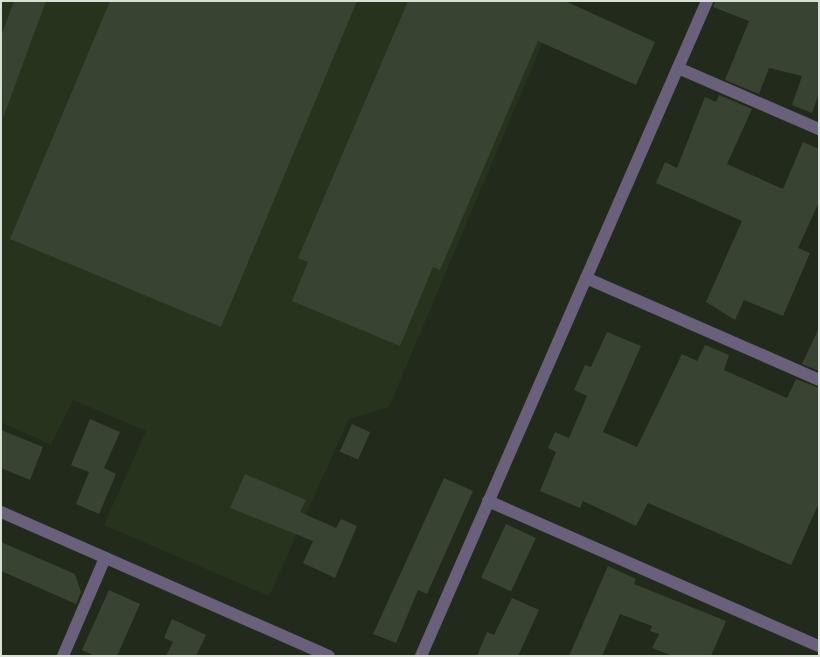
<!DOCTYPE html>
<html>
<head>
<meta charset="utf-8">
<style>
	body { margin:0 }
	#map { position:relative; width:820px; height:657px; overflow:hidden; background:#222b1b; font-family:"Crimson Pro",serif }
	div>[style] { position:absolute }
	[style*='--x'] { left:calc(var(--x)*1px); top:calc(var(--y)*1px); width:calc(var(--w)*1px); rotate:calc(var(--a)*1deg) }
	.built>* { inset:0; background:#27331d }
	.building>* { inset:0; background:#394332; transform-origin:0 0 }
	.minor>* { height:12px; margin:-6px; padding:0 6px; transform-origin:6px; border-radius:6px; background:#6a607b }
	.tertiary>* { height:12px; margin:-6px; padding:0 6px; transform-origin:6px; border-radius:6px; background:#6a607b }
	span { translate:-50% -50%; white-space:nowrap; text-align:center; line-height:1.15; -webkit-text-stroke:4px #192212; paint-order:stroke }
	.frame { position:absolute; inset:0; border:2px solid #d9e0d5; pointer-events:none }
</style>
</head>
<body>
<div id="map">
	<div class="built">
		<i style="clip-path:polygon(1px 1px,560px 1px,389px 407px,349px 419px,269px 596px,104px 525px,146px 431px,73px 400px,51px 445px,1px 422px)"></i>
	</div>
	<div class="building">
		<i style="clip-path:polygon(14px 1px,46px 1px,3px 118px,1px 36px)"></i>
		<i style="clip-path:polygon(110px 1px,357px 1px,221px 327px,10px 239px)"></i>
		<i style="clip-path:polygon(408px 1px,565px 1px,655px 42px,636px 85px,538px 41px,440px 270px,433px 267px,400px 346px,292px 301px,308px 262px,298px 258px)"></i>
		<i style="clip-path:polygon(715px 1px,819px 1px,819px 93px,812px 113px,792px 105px,802px 76px,769px 68px,759px 94px,725px 80px,749px 21px,713px 7px)"></i>
		<i style="clip-path:polygon(719px 95px,752px 109px,727px 164px,783px 189px,803px 142px,819px 149px,819px 202px,798px 248px,810px 253px,783px 316px,744px 300px,735px 320px,706px 302px,742px 221px,656px 183px,665px 162px,677px 168px,705px 97px,716px 102px)"></i>
		<i style="clip-path:polygon(819px 328px,819px 371px,802px 364px)"></i>
		<i style="clip-path:polygon(607px 332px,641px 346px,603px 432px,637px 447px,682px 354px,697px 361px,705px 345px,729px 355px,724px 370px,787px 398px,796px 379px,819px 388px,819px 503px,791px 565px,648px 503px,636px 526px,583px 501px,580px 508px,540px 491px,556px 452px,548px 448px,555px 432px,569px 438px,587px 396px,574px 390px,585px 365px,591px 367px)"></i>
		<i style="clip-path:polygon(90px 419px,120px 432px,104px 468px,116px 474px,99px 514px,76px 504px,89px 472px,71px 465px)"></i>
		<i style="left:352px;top:424px;width:20px;height:30px;rotate:24deg"></i>
		<i style="clip-path:polygon(1px 430px,43px 447px,30px 480px,1px 468px)"></i>
		<i style="clip-path:polygon(245px 474px,306px 500px,300px 512px,336px 528px,341px 519px,357px 526px,335px 578px,303px 563px,313px 541px,230px 508px)"></i>
		<i style="clip-path:polygon(444px 478px,473px 491px,427px 594px,418px 590px,396px 643px,373px 634px)"></i>
		<i style="left:506px;top:524px;width:33px;height:59px;rotate:25deg"></i>
		<i style="clip-path:polygon(1px 542px,75px 574px,81px 592px,76px 604px,1px 571px)"></i>
		<i style="clip-path:polygon(608px 566px,636px 579px,634px 584px,726px 621px,711px 656px,673px 656px,652px 648px,659px 634px,650px 631px,652px 626px,620px 614px,602px 656px,569px 656px)"></i>
		<i style="clip-path:polygon(109px 590px,140px 604px,117px 656px,95px 656px,82px 650px)"></i>
		<i style="clip-path:polygon(512px 598px,539px 610px,518px 656px,477px 656px,487px 632px,494px 635px)"></i>
		<i style="clip-path:polygon(172px 619px,206px 635px,196px 656px,166px 656px,173px 642px,164px 638px)"></i>
	</div>
	<div class="minor">
		<i style="--x:678;--y:68;--w:154;--a:23.4"></i>
		<i style="--x:586;--y:278;--w:254;--a:23.6"></i>
		<i style="--x:488;--y:501;--w:361;--a:23.7"></i>
		<i style="--x:63;--y:656;--w:107;--a:-66.8"></i>
		<i style="--x:421;--y:656;--w:715;--a:-66.41"></i>
	</div>
	<div class="tertiary">
		<i style="--x:1;--y:512;--w:358;--a:23.7"></i>
	</div>
	<div class="frame"></div>
</div>
</body>
</html>
